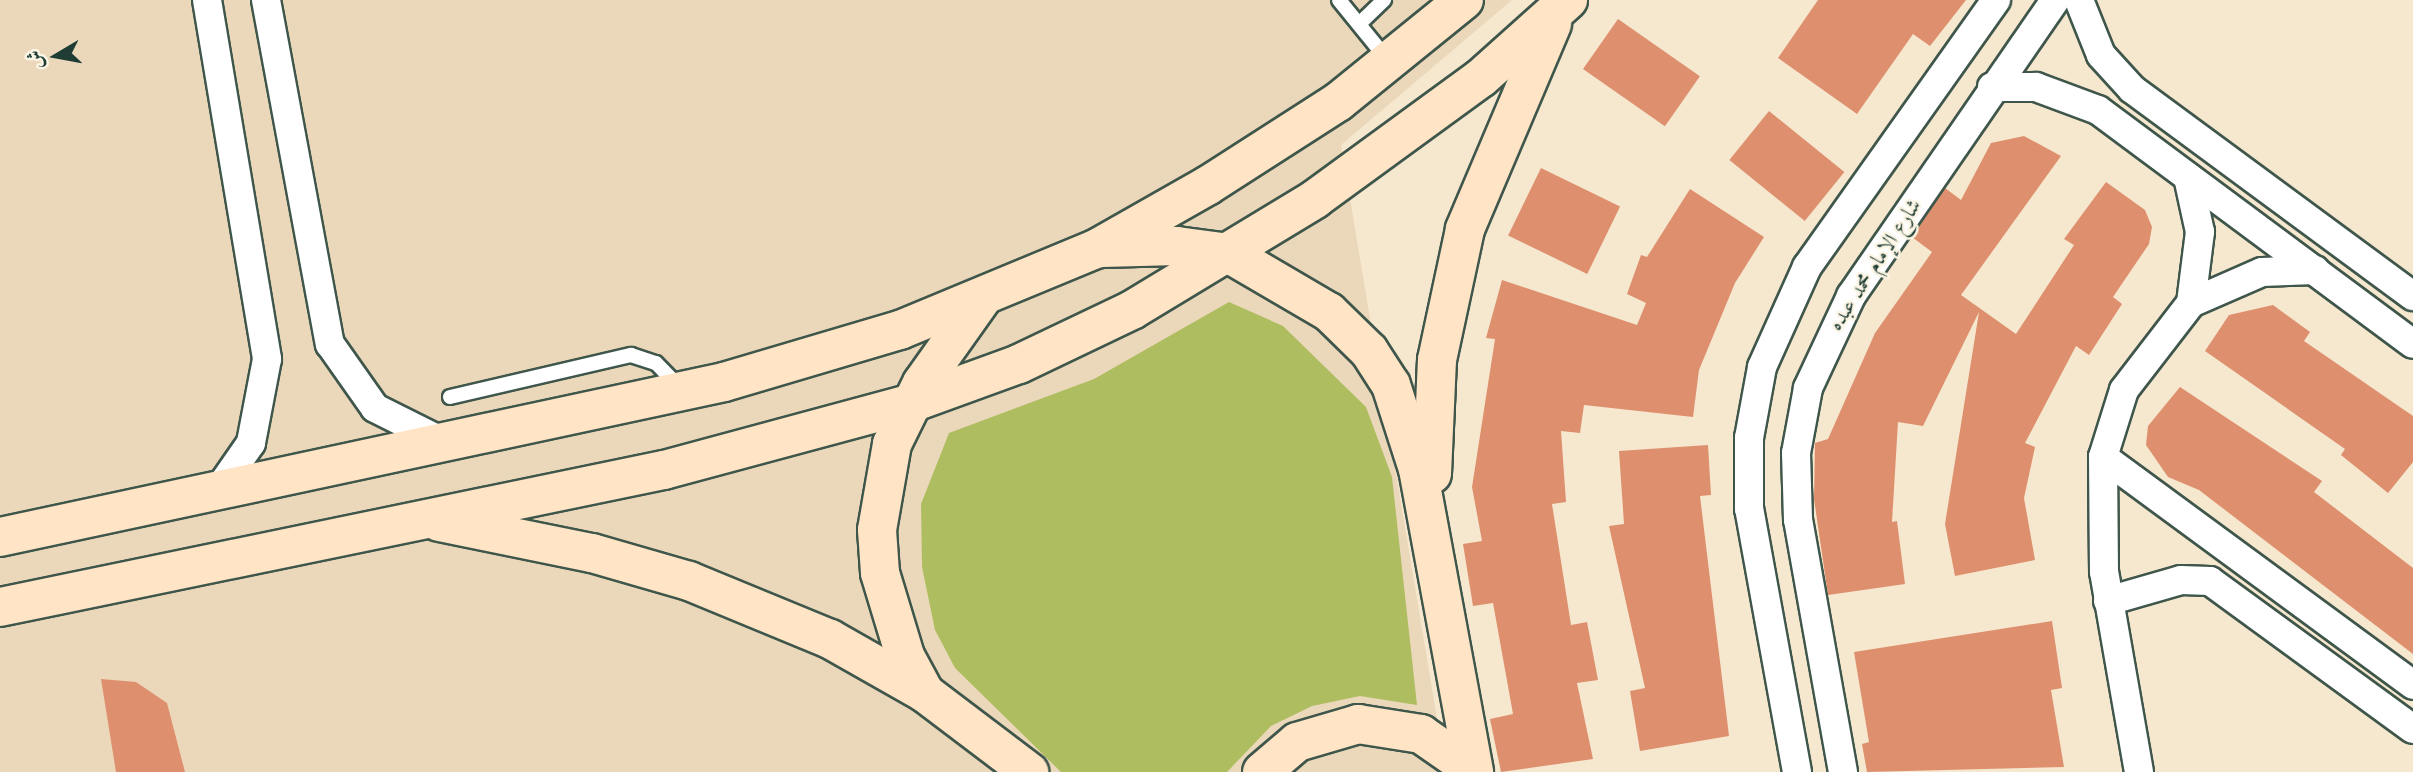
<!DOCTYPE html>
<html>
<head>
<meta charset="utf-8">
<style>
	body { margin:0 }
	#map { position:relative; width:2413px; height:772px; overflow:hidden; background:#f6e7cf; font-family:Cardo,Amiri,serif }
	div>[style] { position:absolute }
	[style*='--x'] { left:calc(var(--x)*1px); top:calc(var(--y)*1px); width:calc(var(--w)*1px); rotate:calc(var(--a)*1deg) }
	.built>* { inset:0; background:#ebd8ba }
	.green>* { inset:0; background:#aebd5f }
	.building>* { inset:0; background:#de906e; transform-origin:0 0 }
	.roads { filter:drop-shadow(2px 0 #3f564b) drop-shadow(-2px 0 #3f564b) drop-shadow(0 2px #3f564b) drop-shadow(0 -2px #3f564b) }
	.service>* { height:14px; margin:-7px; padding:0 7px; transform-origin:7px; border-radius:7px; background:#fff }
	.minor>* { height:28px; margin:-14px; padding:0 14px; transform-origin:14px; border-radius:14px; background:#fff }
	.secondary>* { height:38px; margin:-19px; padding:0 19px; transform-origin:19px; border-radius:19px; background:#ffe4c6 }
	span { translate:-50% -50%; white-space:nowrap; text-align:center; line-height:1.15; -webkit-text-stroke:5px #fcf5e5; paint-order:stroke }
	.street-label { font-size:21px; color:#1f3d34 }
	.north { position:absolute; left:21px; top:21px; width:70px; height:70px; -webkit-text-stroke:5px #fcf5e5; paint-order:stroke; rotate:260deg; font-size:19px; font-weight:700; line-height:28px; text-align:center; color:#1f3d34 }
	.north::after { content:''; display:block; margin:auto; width:24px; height:32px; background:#1f3d34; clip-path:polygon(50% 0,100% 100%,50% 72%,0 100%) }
</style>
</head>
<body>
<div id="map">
	<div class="built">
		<i style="clip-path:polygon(0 0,1512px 0,1341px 145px,1446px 772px,0 772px)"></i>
	</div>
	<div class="green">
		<i style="clip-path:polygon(1229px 302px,1283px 326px,1366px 407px,1392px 477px,1417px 705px,1360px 696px,1312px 706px,1271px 726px,1227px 772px,1061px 772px,955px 668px,935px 630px,922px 567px,921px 504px,949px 433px,1094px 379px)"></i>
	</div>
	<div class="building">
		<i style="clip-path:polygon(1818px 0,1966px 0,1930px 46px,1913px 34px,1857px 114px,1778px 58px)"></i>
		<i style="left:1618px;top:19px;width:100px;height:61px;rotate:35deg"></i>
		<i style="left:1769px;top:111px;width:97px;height:63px;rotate:39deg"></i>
		<i style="clip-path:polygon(2024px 136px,2061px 156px,1961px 295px,2016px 334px,2074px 245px,2064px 239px,2106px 182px,2145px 210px,2152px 227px,2149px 244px,2113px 297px,2122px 304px,2089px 355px,2076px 346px,2025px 443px,2035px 447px,2024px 498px,2035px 560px,1955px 576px,1945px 524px,1979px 312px,1923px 426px,1898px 422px,1892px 522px,1897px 521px,1905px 584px,1828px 595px,1814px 499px,1815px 443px,1828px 439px,1875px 333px,1932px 252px,1912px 237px,1945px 188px,1961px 200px,1991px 143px)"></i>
		<i style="left:1541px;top:168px;width:88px;height:75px;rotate:26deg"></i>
		<i style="clip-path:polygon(1690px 189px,1764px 237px,1735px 283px,1699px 370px,1693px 417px,1584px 405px,1580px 433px,1561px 431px,1566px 502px,1552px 504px,1571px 625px,1587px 622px,1598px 680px,1577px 683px,1593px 759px,1501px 772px,1490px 719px,1513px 714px,1493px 603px,1473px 606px,1463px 544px,1482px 541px,1472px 487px,1495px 339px,1486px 338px,1502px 280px,1637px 325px,1646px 303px,1627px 294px,1641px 255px,1647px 257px)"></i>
		<i style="clip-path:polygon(2273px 305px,2310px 332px,2304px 341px,2413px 416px,2413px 462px,2388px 493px,2341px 455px,2345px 449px,2205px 351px,2229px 315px)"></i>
		<i style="clip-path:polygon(2180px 387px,2322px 481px,2314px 492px,2413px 568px,2413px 654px,2199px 490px,2168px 477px,2146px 445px,2148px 426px)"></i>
		<i style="clip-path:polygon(1708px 445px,1711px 495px,1700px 496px,1729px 736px,1640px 751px,1630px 691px,1645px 688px,1609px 526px,1624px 524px,1619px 451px)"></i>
		<i style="clip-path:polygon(2052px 621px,2062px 688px,2051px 690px,2064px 767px,1867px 772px,1862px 744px,1869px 742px,1854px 652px)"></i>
		<i style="clip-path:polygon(101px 679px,136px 682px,167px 703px,185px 772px,116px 772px)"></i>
	</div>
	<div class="roads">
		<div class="service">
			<i style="--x:1339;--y:0;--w:76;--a:50.9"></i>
			<i style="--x:1359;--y:24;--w:35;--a:-44"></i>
			<i style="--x:450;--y:397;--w:186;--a:-13.1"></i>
			<i style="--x:631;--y:355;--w:26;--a:18"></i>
			<i style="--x:656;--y:363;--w:35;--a:46"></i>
		</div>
		<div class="minor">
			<i style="--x:207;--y:0;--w:364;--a:80.5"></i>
			<i style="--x:267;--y:359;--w:86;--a:100.8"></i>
			<i style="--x:251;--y:443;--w:56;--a:124.8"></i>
			<i style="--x:266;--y:0;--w:350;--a:79.5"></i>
			<i style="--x:330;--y:344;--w:78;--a:54.9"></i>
			<i style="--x:375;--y:408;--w:76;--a:26.6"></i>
			<i style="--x:2079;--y:0;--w:59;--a:68.2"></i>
			<i style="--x:2101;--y:55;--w:46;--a:47.6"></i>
			<i style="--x:2132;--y:89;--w:349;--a:36.4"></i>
			<i style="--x:1992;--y:87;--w:44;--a:0"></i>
			<i style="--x:2036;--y:87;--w:66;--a:20.4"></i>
			<i style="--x:2098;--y:110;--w:392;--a:36.6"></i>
			<i style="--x:2191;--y:303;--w:77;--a:-23.6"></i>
			<i style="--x:2262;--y:272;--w:53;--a:-2.2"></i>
			<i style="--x:2103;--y:457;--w:385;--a:36.3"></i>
			<i style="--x:2108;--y:601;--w:76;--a:-16"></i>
			<i style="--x:2181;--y:580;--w:29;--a:2"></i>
			<i style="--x:2210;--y:581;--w:251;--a:36.1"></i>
			<i style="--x:1797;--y:772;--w:267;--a:-100.3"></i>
			<i style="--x:1749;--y:509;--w:71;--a:-90"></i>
			<i style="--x:1749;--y:438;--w:72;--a:-79.6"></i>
			<i style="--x:1762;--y:367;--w:110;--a:-65.8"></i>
			<i style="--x:1807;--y:267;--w:327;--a:-54.7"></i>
			<i style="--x:1843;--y:772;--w:256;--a:-100.1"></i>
			<i style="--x:1798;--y:520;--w:67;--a:-91.7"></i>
			<i style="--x:1796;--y:453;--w:66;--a:-79.5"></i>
			<i style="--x:1808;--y:388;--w:102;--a:-64.9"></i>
			<i style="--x:1851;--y:296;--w:359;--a:-55.4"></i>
			<i style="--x:2139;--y:772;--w:203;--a:-99.9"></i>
			<i style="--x:2104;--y:572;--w:115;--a:-90.5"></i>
			<i style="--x:2103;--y:457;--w:70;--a:-72.6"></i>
			<i style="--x:2124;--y:390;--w:110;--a:-52.4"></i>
			<i style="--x:2191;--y:303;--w:72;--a:-82.8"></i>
			<i style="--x:2200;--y:232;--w:56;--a:-102.3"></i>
		</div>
		<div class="secondary">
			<i style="--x:1102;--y:248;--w:75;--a:-1.5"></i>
			<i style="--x:1177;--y:246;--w:51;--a:7.8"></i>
			<i style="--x:1228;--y:253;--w:117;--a:30.3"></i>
			<i style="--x:1329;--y:312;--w:56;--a:44.3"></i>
			<i style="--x:1369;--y:351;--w:40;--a:57.1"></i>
			<i style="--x:1391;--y:385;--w:88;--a:72.2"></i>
			<i style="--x:1418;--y:469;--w:308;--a:79.5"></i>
			<i style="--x:981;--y:300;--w:102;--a:125.4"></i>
			<i style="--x:922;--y:383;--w:68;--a:116.2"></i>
			<i style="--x:892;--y:444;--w:87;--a:99.9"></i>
			<i style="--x:877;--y:530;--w:43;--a:86"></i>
			<i style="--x:880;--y:573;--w:87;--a:73.2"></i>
			<i style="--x:905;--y:656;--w:42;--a:61.6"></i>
			<i style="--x:925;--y:693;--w:131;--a:37.2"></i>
			<i style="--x:1432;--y:474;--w:114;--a:-87.5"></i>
			<i style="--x:1437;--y:360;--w:134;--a:-77.9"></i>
			<i style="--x:1465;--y:229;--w:223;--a:-67"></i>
			<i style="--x:439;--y:522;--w:156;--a:11.5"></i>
			<i style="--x:592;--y:553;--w:101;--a:16.1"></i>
			<i style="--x:689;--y:581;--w:152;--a:22.4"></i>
			<i style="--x:830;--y:639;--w:109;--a:29.6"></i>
			<i style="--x:0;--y:537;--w:740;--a:-12.08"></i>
			<i style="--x:724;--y:382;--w:184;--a:-16.5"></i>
			<i style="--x:900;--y:330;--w:212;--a:-22.5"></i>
			<i style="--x:1096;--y:249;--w:128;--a:-29.6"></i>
			<i style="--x:1207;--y:186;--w:156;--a:-32.7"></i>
			<i style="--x:1338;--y:102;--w:162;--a:-39"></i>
			<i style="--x:0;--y:607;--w:678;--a:-11.66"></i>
			<i style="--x:664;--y:470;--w:254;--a:-15.1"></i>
			<i style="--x:909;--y:404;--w:117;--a:-20"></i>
			<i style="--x:1019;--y:364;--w:125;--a:-25.5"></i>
			<i style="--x:1132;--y:310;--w:214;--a:-31.2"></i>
			<i style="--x:1315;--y:199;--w:205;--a:-36.1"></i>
			<i style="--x:1481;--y:78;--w:117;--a:-41.9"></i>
			<i style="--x:1262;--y:772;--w:46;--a:-40.6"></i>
			<i style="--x:1297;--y:742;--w:64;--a:-16.4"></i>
			<i style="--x:1358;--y:724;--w:64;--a:9"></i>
			<i style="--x:1421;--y:734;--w:63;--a:34.7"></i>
		</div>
	</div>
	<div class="street-label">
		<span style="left:1875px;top:265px;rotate:-57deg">شارع الإمام محمد عبده</span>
	</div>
	<div class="north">ش</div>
</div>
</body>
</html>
